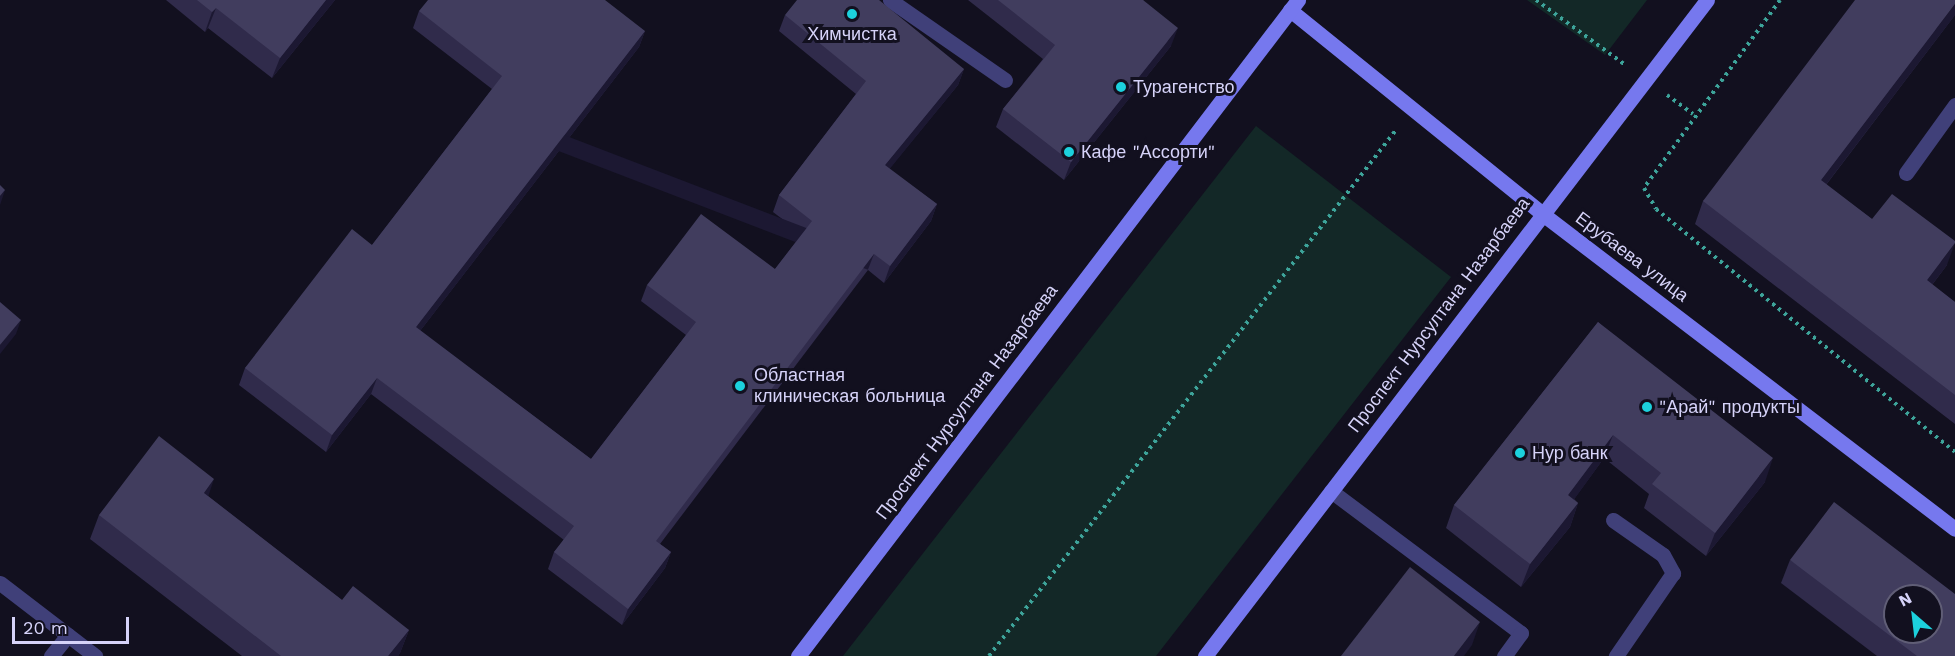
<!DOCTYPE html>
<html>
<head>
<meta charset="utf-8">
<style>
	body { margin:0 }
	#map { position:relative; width:1955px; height:656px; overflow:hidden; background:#12101f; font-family:"Work Sans",sans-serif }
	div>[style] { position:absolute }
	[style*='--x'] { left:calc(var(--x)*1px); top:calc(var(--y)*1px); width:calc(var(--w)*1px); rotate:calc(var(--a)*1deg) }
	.green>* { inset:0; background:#132827 }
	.path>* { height:4px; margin-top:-2px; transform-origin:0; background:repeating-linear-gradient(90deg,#3da49a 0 3px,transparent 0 7.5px) }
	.service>* { height:15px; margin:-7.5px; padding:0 7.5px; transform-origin:7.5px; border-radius:7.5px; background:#404079 }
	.minor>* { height:15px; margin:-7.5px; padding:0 7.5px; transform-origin:7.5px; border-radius:7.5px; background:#404079 }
	.secondary>* { height:15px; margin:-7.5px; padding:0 7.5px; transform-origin:7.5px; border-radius:7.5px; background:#7678ee }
	.wall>* { inset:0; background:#302b4b }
	.shaded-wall>* { inset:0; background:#1c1832; transform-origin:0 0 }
	.building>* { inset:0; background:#413d5e }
	.dots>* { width:16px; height:16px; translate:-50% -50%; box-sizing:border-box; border:3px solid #12101f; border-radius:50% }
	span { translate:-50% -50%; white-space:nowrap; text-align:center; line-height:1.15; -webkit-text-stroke:6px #12101f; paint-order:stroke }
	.poi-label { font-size:18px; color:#d6d3f9 }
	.left { translate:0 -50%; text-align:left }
	.street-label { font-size:18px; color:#d6d3f9 }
	.north { position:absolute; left:1883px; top:584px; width:60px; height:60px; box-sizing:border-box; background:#12101f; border:2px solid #605e76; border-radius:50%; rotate:332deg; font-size:16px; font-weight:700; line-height:24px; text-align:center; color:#d6d3f9 }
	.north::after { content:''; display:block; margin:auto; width:21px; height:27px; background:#1cd1dd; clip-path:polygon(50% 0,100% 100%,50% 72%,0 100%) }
	.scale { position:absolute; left:12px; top:617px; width:117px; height:27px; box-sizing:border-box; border:3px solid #d6d3f9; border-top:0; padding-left:8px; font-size:18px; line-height:21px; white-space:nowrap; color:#d6d3f9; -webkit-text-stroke:4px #12101f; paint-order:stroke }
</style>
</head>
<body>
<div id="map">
	<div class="green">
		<i style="clip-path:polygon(1527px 0,1647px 0,1605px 55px)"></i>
		<i style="clip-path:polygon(1256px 126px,1451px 277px,1156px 656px,843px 656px)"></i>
	</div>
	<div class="path">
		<i style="--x:1536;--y:0;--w:109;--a:36"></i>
		<i style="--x:1780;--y:0;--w:232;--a:125.9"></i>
		<i style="--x:1644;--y:188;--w:24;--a:60"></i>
		<i style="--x:1656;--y:209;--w:385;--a:39.1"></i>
		<i style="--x:1667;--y:95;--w:32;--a:36"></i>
		<i style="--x:989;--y:656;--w:665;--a:-52.27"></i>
	</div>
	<div class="service">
		<i style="--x:890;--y:0;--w:140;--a:34.8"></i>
		<i style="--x:1906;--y:173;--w:84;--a:-54.2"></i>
		<i style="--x:1331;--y:491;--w:237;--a:36.8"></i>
		<i style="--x:1521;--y:633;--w:29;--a:126"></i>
		<i style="--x:1613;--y:520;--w:61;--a:35"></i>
		<i style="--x:1663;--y:555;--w:21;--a:61"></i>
		<i style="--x:1673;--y:573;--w:101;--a:124.5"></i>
		<i style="--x:51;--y:656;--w:27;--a:-51"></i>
	</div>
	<div class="minor">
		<i style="--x:0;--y:583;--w:120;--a:37.5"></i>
	</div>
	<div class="secondary">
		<i style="--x:1290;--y:10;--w:321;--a:38.9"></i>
		<i style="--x:1540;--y:212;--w:522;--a:37.37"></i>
		<i style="--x:798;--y:656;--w:825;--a:-52.69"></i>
		<i style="--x:1205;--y:656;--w:826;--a:-52.58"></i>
	</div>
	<div class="wall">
		<i style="clip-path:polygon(166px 0,335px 0,272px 78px,208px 28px,205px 32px)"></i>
		<i style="clip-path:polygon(968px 0,1143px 0,1171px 46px,1064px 180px,996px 127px,1003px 109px,1043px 59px)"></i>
		<i style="clip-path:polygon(419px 11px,645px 31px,639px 47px,420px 331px,591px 459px,686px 335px,641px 301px,647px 285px,775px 269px,802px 234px,773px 212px,779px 195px,856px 94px,779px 31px,785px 15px,964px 69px,958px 85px,889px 169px,937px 204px,931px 221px,884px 283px,868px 270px,660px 544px,671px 552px,665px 568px,622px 625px,548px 569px,554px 552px,564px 540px,371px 394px,326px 452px,239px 385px,245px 368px,372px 245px,492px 89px,413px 28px)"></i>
		<i style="clip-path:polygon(1955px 15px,1826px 185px,1872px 219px,1947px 265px,1932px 285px,1955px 302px,1955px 424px,1695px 224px,1703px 201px)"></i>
		<i style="clip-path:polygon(1598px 322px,1765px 482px,1706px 556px,1644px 508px,1649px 494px,1604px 458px,1574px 499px,1578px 503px,1570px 527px,1521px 587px,1446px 528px,1454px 505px)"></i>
		<i style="clip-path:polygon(208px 496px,342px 600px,409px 630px,400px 653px,398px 656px,242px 656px,90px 539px,99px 515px)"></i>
		<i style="clip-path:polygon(1790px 560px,1955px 656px,1877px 656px,1781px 583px)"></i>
	</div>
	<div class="shaded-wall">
		<i style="clip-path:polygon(326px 0,335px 0,272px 78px,280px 58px)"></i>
		<i style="clip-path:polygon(1955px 4px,1955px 15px,1812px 203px,1821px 180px)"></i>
		<i style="clip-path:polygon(216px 8px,208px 28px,205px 32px,212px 12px)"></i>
		<i style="clip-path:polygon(1178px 28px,1171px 46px,1064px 180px,1071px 162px)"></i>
		<i style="clip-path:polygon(645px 31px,639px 47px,410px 344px,416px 327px)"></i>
		<i style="clip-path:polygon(964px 69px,958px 85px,879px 182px,885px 165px)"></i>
		<i style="clip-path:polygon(5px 190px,0 205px,0 196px)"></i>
		<i style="clip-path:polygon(937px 204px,931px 221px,884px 283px,890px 266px)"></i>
		<i style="clip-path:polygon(1955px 243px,1947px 265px,1918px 303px,1927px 280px)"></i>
		<i style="left:874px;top:254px;width:17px;height:360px;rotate:111deg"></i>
		<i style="clip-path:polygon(21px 320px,16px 334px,0 354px,0 345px)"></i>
		<i style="clip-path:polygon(377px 378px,371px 394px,326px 452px,332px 435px)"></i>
		<i style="clip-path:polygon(1613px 435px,1604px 458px,1560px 519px,1568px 495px)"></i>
		<i style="clip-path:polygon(1773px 458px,1765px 482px,1706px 556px,1715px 533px)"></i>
		<i style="clip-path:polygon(214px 479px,206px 503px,204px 493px)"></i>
		<i style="clip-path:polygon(1578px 503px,1570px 527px,1521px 587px,1530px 564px)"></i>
		<i style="clip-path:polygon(671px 552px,665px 568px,622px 625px,628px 609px)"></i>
		<i style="clip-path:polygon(1480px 622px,1472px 645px,1464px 656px,1454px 656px)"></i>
		<i style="clip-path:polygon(409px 630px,400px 653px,398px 656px,388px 656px)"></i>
	</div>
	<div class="building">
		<i style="clip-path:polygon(197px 0,326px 0,280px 58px,216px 8px,212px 12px)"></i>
		<i style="clip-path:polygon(428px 0,605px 0,645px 31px,416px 327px,591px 459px,696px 322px,647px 285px,701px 214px,775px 269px,812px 221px,779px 195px,866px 81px,785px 15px,797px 0,879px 0,964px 69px,885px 165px,937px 204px,890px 266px,874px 254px,656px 541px,671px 552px,628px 609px,554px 552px,574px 526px,377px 378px,332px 435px,245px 368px,352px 229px,372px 245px,502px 76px,419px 11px)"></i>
		<i style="clip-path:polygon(998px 0,1143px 0,1178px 28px,1071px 162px,1003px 109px,1055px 45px)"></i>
		<i style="clip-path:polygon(1855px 0,1955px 0,1955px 4px,1821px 180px,1872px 219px,1892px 194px,1955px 241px,1955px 243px,1927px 280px,1955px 302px,1955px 395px,1703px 201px)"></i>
		<i style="clip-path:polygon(0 185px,5px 190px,0 196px)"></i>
		<i style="clip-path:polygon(0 302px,21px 320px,0 345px)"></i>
		<i style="clip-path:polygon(1598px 322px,1773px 458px,1715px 533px,1652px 484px,1661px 473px,1613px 435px,1568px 495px,1578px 503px,1530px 564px,1454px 505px)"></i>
		<i style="clip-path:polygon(159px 436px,214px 479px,204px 493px,342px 600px,353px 586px,409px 630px,388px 656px,281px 656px,99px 515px)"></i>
		<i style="clip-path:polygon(evenodd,1834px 502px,1955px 594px,1955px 656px,1917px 656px,1790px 560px,1834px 502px,1895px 596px,1931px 596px,1931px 632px,1895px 632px,1895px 596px)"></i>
		<i style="clip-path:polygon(1410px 567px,1480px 622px,1454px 656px,1341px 656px)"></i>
	</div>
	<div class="dots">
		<i style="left:852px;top:14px;background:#1cd1dd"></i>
		<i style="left:1121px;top:87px;background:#1cd1dd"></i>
		<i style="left:1069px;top:152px;background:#1cd1dd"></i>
		<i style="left:740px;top:386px;background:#1cd1dd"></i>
		<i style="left:1647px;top:407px;background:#1cd1dd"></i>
		<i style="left:1520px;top:453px;background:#1cd1dd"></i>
	</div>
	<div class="poi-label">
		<span style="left:852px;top:34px">Химчистка</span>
		<span class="left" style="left:1133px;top:87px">Турагенство</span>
		<span class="left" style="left:1081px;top:152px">Кафе "Ассорти"</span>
		<span class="left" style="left:754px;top:386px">Областная<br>клиническая больница</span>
		<span class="left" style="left:1659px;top:407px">"Арай" продукты</span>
		<span class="left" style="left:1532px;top:453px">Нур банк</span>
	</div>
	<div class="street-label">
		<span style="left:1632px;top:257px;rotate:37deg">Ерубаева улица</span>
		<span style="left:1439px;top:315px;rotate:-53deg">Проспект Нурсултана Назарбаева</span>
		<span style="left:967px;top:402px;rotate:-53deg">Проспект Нурсултана Назарбаева</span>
	</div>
	<div class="north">N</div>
	<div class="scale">20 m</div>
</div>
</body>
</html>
